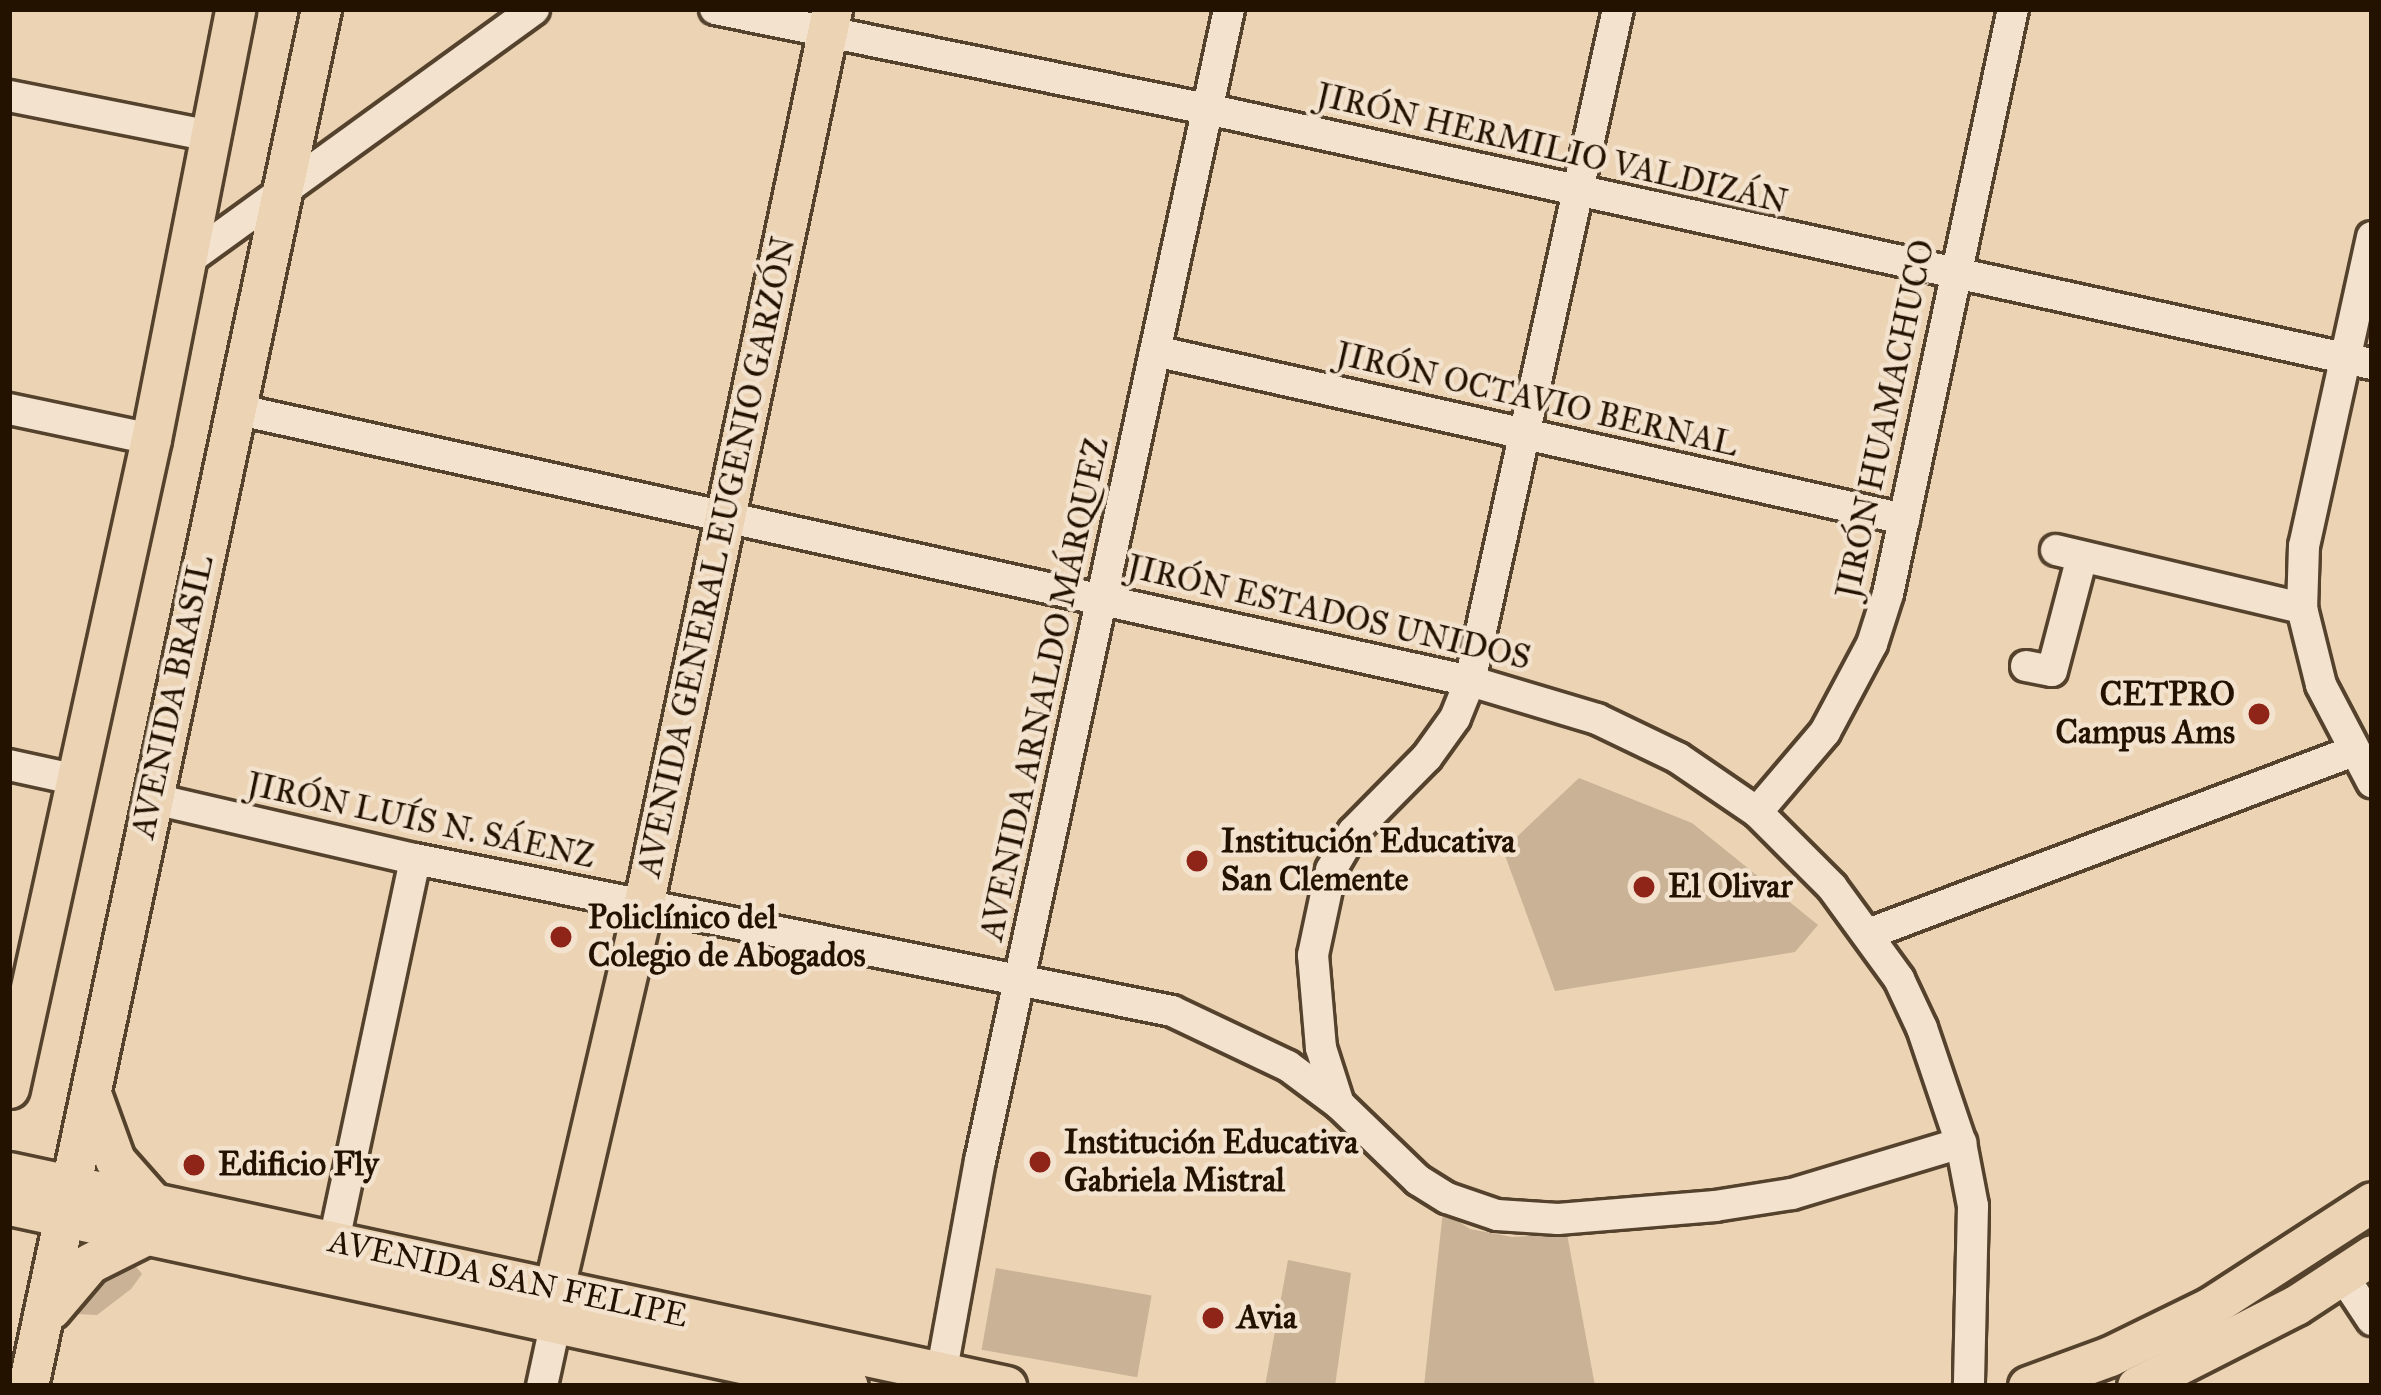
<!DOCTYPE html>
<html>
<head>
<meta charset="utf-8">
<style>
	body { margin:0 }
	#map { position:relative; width:2381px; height:1395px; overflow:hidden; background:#ebd3b3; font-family:"IM FELL Great Primer",serif }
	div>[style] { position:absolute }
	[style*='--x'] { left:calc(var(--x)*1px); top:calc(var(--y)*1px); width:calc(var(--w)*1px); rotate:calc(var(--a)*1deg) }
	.green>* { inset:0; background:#c9b295; transform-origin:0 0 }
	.roads { filter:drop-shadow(3px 0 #55422d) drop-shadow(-3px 0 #55422d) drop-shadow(0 3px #55422d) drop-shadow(0 -3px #55422d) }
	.minor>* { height:30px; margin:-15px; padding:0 15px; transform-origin:15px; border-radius:15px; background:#f2e2ce }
	.major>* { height:39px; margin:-19.5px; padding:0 19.5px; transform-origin:19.5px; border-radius:19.5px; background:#ebd3b3 }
	.dots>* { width:33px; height:33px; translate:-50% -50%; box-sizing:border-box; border:6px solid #f2e2ce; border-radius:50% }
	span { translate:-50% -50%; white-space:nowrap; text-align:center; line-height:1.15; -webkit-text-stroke:9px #f2e2ce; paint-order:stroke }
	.street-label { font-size:33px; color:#231200 }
	.poi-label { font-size:33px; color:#231200; font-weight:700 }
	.right { translate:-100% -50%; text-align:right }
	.left { translate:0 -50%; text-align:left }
	.frame { position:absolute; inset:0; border:12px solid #231200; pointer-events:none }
</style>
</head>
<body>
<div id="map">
	<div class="green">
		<i style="clip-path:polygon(1579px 778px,1692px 823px,1818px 925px,1795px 952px,1555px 991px,1503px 850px)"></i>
		<i style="clip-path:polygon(1443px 1211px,1470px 1229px,1512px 1237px,1567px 1234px,1595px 1386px,1424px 1386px)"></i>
		<i style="clip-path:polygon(1288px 1260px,1351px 1273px,1335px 1386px,1265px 1386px)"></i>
		<i style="clip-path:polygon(133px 1263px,142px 1274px,131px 1289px,97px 1315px,77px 1314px,92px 1286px)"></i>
		<i style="left:996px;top:1268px;width:158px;height:83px;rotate:10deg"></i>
	</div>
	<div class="roads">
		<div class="minor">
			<i style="--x:715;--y:9;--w:502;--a:11.49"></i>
			<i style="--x:1207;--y:109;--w:1193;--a:12.35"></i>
			<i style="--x:9;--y:96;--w:206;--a:11.2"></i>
			<i style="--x:2372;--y:237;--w:316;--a:102.4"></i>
			<i style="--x:2304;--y:546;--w:62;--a:91.8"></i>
			<i style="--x:2302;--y:608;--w:79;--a:76.1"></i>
			<i style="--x:2321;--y:685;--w:110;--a:62.3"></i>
			<i style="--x:185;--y:262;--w:431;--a:-35.9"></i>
			<i style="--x:1155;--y:351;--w:768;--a:12.64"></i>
			<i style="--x:9;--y:409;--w:145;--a:11.9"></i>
			<i style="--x:235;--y:409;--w:1265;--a:12.42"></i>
			<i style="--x:1470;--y:681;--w:133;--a:16.7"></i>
			<i style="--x:1597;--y:719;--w:90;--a:25.7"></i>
			<i style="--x:1678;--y:758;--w:96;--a:34.4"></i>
			<i style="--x:1757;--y:812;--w:106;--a:45"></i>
			<i style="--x:1832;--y:887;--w:114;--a:53.9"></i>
			<i style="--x:1899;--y:979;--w:54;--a:64.9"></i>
			<i style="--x:1922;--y:1028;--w:121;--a:71.3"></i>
			<i style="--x:1961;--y:1143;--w:64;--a:79.2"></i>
			<i style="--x:1973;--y:1206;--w:180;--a:91.3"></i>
			<i style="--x:2056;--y:550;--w:253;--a:13.3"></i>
			<i style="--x:2026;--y:666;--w:26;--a:11"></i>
			<i style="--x:2052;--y:671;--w:118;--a:-75.3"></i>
			<i style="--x:9;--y:765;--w:71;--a:12.3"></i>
			<i style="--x:150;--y:798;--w:272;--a:13"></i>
			<i style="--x:415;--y:859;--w:772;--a:11.35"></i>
			<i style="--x:1172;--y:1011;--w:128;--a:25.4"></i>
			<i style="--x:1288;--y:1066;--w:64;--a:36.7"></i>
			<i style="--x:1339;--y:1104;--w:110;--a:43.9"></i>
			<i style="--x:1418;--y:1180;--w:34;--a:32"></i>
			<i style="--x:1447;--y:1198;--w:53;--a:18.8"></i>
			<i style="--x:1497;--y:1215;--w:61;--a:3.8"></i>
			<i style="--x:1558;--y:1219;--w:158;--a:-4.7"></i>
			<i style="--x:1715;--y:1206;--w:78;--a:-8.9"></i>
			<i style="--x:1792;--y:1194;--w:177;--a:-16.8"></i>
			<i style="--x:1757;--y:812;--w:105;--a:-49.6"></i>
			<i style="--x:1825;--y:732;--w:100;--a:-61.9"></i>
			<i style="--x:1872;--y:644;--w:52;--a:-72.3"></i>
			<i style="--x:1888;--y:594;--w:598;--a:-77.94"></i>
			<i style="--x:1868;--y:934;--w:516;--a:-20.65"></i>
			<i style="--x:1339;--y:1104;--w:59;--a:-107.8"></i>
			<i style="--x:1321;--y:1048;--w:93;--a:-94.9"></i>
			<i style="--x:1313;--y:955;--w:87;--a:-78"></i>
			<i style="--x:1331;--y:870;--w:44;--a:-59.9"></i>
			<i style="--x:1353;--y:832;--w:105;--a:-45.4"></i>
			<i style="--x:1427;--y:757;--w:48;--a:-54.3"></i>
			<i style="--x:1455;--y:718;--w:40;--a:-68"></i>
			<i style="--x:1470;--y:681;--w:688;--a:-77.58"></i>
			<i style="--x:334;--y:1241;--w:390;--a:-78"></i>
			<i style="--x:2343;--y:1276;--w:53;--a:56.6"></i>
			<i style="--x:542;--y:1386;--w:66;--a:-77.8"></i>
			<i style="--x:939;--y:1386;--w:229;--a:-79.7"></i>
			<i style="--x:980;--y:1161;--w:1179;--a:-77.8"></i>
		</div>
		<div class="major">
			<i style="--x:9;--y:1088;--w:664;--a:-77.66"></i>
			<i style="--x:151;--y:439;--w:438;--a:-78.9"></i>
			<i style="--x:92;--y:1096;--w:68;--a:70.2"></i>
			<i style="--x:115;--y:1160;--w:59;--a:48.4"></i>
			<i style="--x:9;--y:1172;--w:1020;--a:12.11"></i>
			<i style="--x:9;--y:1205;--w:858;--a:12.17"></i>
			<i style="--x:51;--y:1309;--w:60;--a:-49.7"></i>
			<i style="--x:90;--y:1263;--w:63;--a:-26.6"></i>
			<i style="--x:556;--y:1321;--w:33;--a:-93"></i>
			<i style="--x:554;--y:1288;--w:392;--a:-76.9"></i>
			<i style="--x:643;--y:906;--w:917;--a:-78.1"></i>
			<i style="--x:28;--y:1386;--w:1408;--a:-77.99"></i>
			<i style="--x:2028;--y:1386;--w:87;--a:-20.1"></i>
			<i style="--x:2110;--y:1356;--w:111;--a:-26.1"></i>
			<i style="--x:2210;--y:1307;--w:193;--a:-32.9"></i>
			<i style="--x:2137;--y:1386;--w:178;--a:-27"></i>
			<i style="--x:2296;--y:1305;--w:91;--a:-33.3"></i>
		</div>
	</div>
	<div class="dots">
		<i style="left:2259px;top:714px;background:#8f2418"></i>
		<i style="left:1197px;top:861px;background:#8f2418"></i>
		<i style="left:1644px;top:887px;background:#8f2418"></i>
		<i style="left:561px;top:937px;background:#8f2418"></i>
		<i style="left:1040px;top:1162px;background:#8f2418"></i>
		<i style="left:194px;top:1165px;background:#8f2418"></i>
		<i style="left:1213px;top:1318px;background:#8f2418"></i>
	</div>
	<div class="street-label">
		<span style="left:1552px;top:149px;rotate:13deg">JIRÓN HERMILIO VALDIZÁN</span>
		<span style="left:1537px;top:400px;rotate:13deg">JIRÓN OCTAVIO BERNAL</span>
		<span style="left:1886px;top:419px;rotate:-78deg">JIRÓN HUAMACHUCO</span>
		<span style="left:717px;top:557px;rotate:-78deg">AVENIDA GENERAL EUGENIO GARZÓN</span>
		<span style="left:1329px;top:613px;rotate:13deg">JIRÓN ESTADOS UNIDOS</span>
		<span style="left:1045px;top:689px;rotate:-78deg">AVENIDA ARNALDO MÁRQUEZ</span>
		<span style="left:173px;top:697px;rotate:-78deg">AVENIDA BRASIL</span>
		<span style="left:421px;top:821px;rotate:12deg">JIRÓN LUÍS N. SÁENZ</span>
		<span style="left:508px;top:1279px;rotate:12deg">AVENIDA SAN FELIPE</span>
	</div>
	<div class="poi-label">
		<span class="right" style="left:2235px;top:714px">CETPRO<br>Campus Ams</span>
		<span class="left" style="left:1221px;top:861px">Institución Educativa<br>San Clemente</span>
		<span class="left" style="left:1668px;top:887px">El Olivar</span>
		<span class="left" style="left:588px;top:937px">Policlínico del<br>Colegio de Abogados</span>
		<span class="left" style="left:1064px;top:1162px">Institución Educativa<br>Gabriela Mistral</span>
		<span class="left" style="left:218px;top:1165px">Edificio Fly</span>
		<span class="left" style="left:1237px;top:1318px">Avia</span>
	</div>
	<div class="frame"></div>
</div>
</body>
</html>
